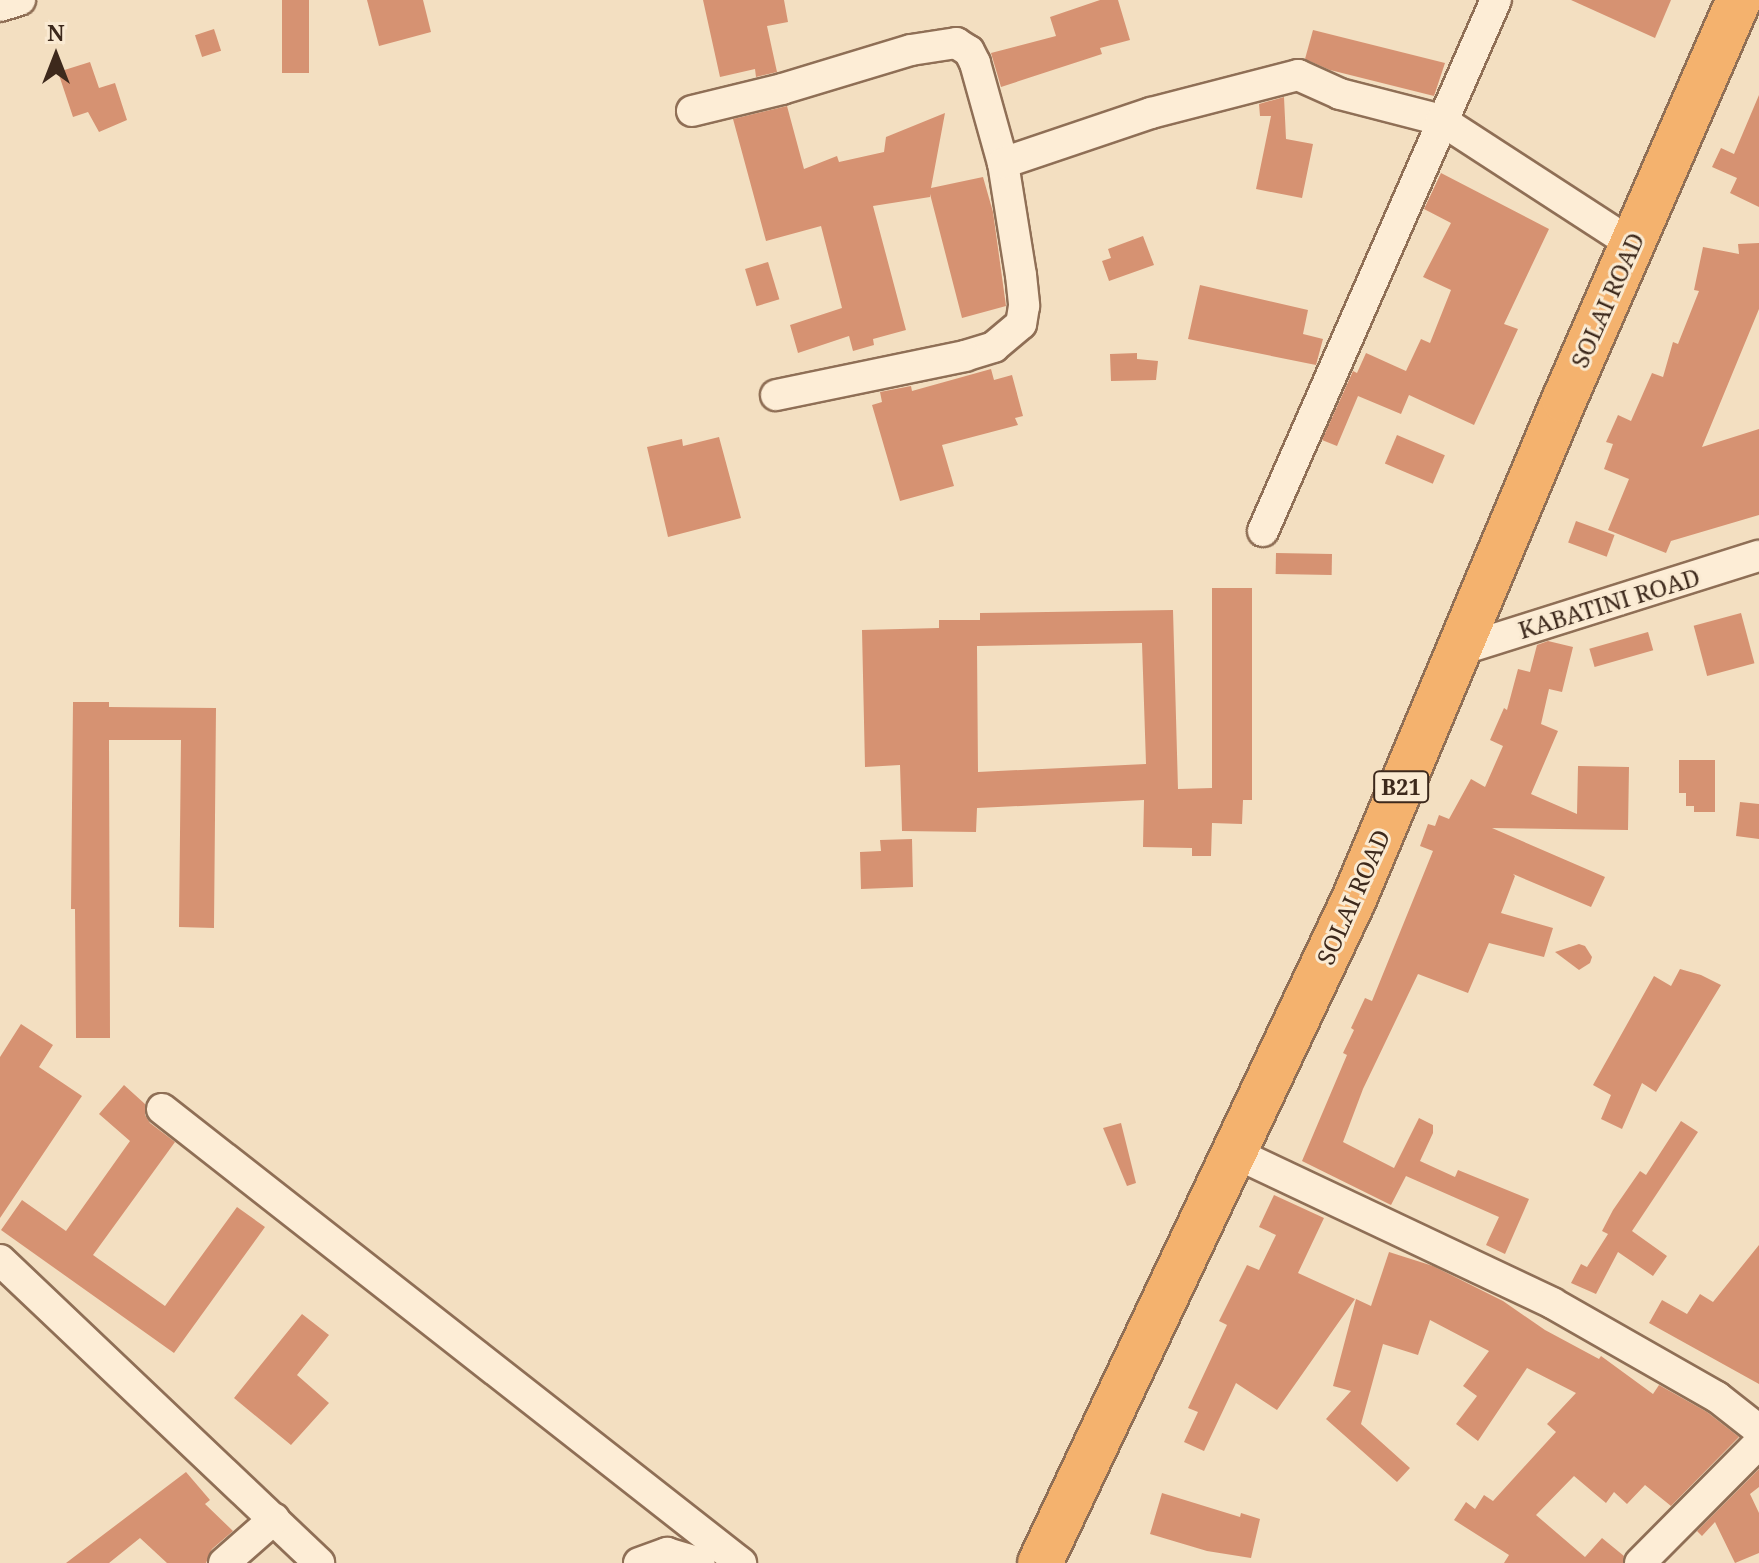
<!DOCTYPE html>
<html>
<head>
<meta charset="utf-8">
<style>
	body { margin:0 }
	#map { position:relative; width:1759px; height:1563px; overflow:hidden; background:#f3dfc1; font-family:"Noto Serif",serif }
	div>[style] { position:absolute }
	[style*='--x'] { left:calc(var(--x)*1px); top:calc(var(--y)*1px); width:calc(var(--w)*1px); rotate:calc(var(--a)*1deg) }
	.building>* { inset:0; background:#d69272; transform-origin:0 0 }
	.roads { filter:drop-shadow(2px 0 #8f6f56) drop-shadow(-2px 0 #8f6f56) drop-shadow(0 2px #8f6f56) drop-shadow(0 -2px #8f6f56) }
	.minor>* { height:30px; margin:-15px; padding:0 15px; transform-origin:15px; border-radius:15px; background:#fdedd6 }
	.trunk>* { height:44px; margin:-22px; padding:0 22px; transform-origin:22px; border-radius:22px; background:#f4b26e }
	span { translate:-50% -50%; white-space:nowrap; text-align:center; line-height:1.15; -webkit-text-stroke:6px #faead2; paint-order:stroke }
	.shield-label span { padding:2px 6px; background:#faead2; border:2px solid; border-radius:6px; -webkit-text-stroke-width:0 }
	.shield-label { font-size:22px; color:#3d291c; font-weight:700 }
	.street-label { font-size:24px; color:#3d291c }
	.north { position:absolute; left:16px; top:16px; width:80px; height:80px; -webkit-text-stroke:6px #faead2; paint-order:stroke; rotate:0deg; font-size:22px; font-weight:700; line-height:32px; text-align:center; color:#3d291c }
	.north::after { content:''; display:block; margin:auto; width:28px; height:36px; background:#3d291c; clip-path:polygon(50% 0,100% 100%,50% 72%,0 100%) }
</style>
</head>
<body>
<div id="map">
	<div class="building">
		<i style="left:282px;top:0;width:27px;height:73px"></i>
		<i style="clip-path:polygon(367px 0,423px 0,431px 32px,379px 46px)"></i>
		<i style="clip-path:polygon(703px 0,784px 0,788px 22px,767px 26px,777px 72px,756px 77px,755px 69px,720px 77px)"></i>
		<i style="clip-path:polygon(1100px 0,1118px 0,1130px 40px,1100px 48px,1102px 54px,1001px 87px,991px 53px,1056px 36px,1050px 17px)"></i>
		<i style="clip-path:polygon(1571px 0,1671px 0,1655px 38px)"></i>
		<i style="left:214px;top:29px;width:23px;height:20px;rotate:72deg"></i>
		<i style="clip-path:polygon(1313px 30px,1445px 63px,1434px 96px,1330px 70px,1305px 59px)"></i>
		<i style="clip-path:polygon(90px 62px,99px 88px,115px 83px,127px 120px,99px 132px,88px 112px,73px 117px,58px 72px)"></i>
		<i style="clip-path:polygon(1759px 95px,1759px 207px,1730px 193px,1737px 178px,1712px 167px,1721px 148px,1734px 154px)"></i>
		<i style="clip-path:polygon(1284px 97px,1286px 139px,1313px 144px,1302px 198px,1256px 189px,1271px 116px,1260px 116px,1259px 104px)"></i>
		<i style="clip-path:polygon(787px 106px,804px 169px,837px 156px,839px 162px,884px 152px,886px 137px,945px 113px,931px 188px,983px 177px,993px 212px,1006px 306px,962px 318px,930px 194px,930px 197px,873px 206px,906px 330px,873px 339px,874px 345px,853px 351px,849px 336px,798px 353px,790px 325px,842px 308px,821px 226px,766px 241px,733px 119px)"></i>
		<i style="clip-path:polygon(1441px 173px,1549px 229px,1504px 324px,1518px 329px,1474px 425px,1409px 395px,1401px 414px,1358px 396px,1337px 446px,1322px 440px,1353px 371px,1357px 373px,1366px 353px,1406px 371px,1421px 339px,1430px 343px,1451px 290px,1423px 277px,1451px 223px,1424px 209px)"></i>
		<i style="clip-path:polygon(1143px 236px,1154px 265px,1109px 281px,1102px 261px,1111px 258px,1108px 249px)"></i>
		<i style="clip-path:polygon(1759px 243px,1759px 309px,1702px 447px,1759px 429px,1759px 515px,1671px 541px,1666px 553px,1608px 530px,1629px 479px,1604px 469px,1613px 444px,1606px 442px,1618px 415px,1631px 421px,1652px 373px,1663px 377px,1673px 342px,1678px 344px,1699px 291px,1694px 290px,1703px 247px,1739px 254px,1738px 244px)"></i>
		<i style="left:768px;top:262px;width:39px;height:24px;rotate:73deg"></i>
		<i style="clip-path:polygon(1200px 285px,1308px 310px,1303px 334px,1323px 339px,1316px 365px,1188px 339px)"></i>
		<i style="clip-path:polygon(1137px 353px,1137px 359px,1158px 361px,1156px 380px,1111px 381px,1110px 354px)"></i>
		<i style="clip-path:polygon(991px 369px,994px 380px,1012px 375px,1023px 416px,1015px 418px,1018px 425px,942px 445px,954px 486px,900px 501px,872px 405px,882px 402px,880px 392px,911px 386px,912px 391px)"></i>
		<i style="left:1397px;top:435px;width:52px;height:31px;rotate:23deg"></i>
		<i style="clip-path:polygon(719px 437px,741px 518px,668px 537px,647px 447px,682px 439px,683px 446px)"></i>
		<i style="left:1576px;top:521px;width:41px;height:23px;rotate:20deg"></i>
		<i style="left:1276px;top:553px;width:56px;height:21px;rotate:1deg"></i>
		<i style="clip-path:polygon(evenodd,1212px 588px,1252px 588px,1252px 800px,1243px 800px,1242px 824px,1212px 823px,1211px 856px,1192px 856px,1192px 848px,1143px 847px,1144px 800px,977px 808px,976px 832px,902px 831px,900px 765px,865px 767px,862px 630px,939px 628px,939px 620px,980px 620px,980px 613px,1173px 610px,1178px 789px,1212px 788px,1212px 588px,1142px 643px,1146px 764px,978px 772px,977px 646px,1142px 643px)"></i>
		<i style="left:1741px;top:613px;width:52px;height:49px;rotate:75deg"></i>
		<i style="left:1648px;top:632px;width:19px;height:61px;rotate:74deg"></i>
		<i style="clip-path:polygon(1548px 641px,1573px 647px,1562px 692px,1549px 689px,1541px 724px,1558px 731px,1531px 794px,1577px 814px,1578px 766px,1629px 767px,1628px 830px,1492px 828px,1605px 877px,1591px 907px,1513px 874px,1515px 876px,1501px 913px,1553px 928px,1544px 957px,1489px 943px,1468px 993px,1418px 974px,1363px 1089px,1343px 1142px,1394px 1168px,1419px 1118px,1433px 1125px,1433px 1133px,1420px 1161px,1455px 1177px,1458px 1170px,1529px 1199px,1505px 1254px,1486px 1245px,1499px 1217px,1406px 1176px,1391px 1205px,1302px 1161px,1347px 1055px,1343px 1053px,1354px 1030px,1351px 1028px,1365px 998px,1372px 1001px,1433px 851px,1420px 846px,1428px 824px,1435px 826px,1439px 815px,1449px 819px,1471px 779px,1485px 787px,1503px 746px,1490px 740px,1504px 708px,1507px 710px,1518px 669px,1530px 672px,1537px 645px)"></i>
		<i style="clip-path:polygon(73px 702px,109px 702px,109px 707px,216px 708px,214px 928px,179px 927px,181px 740px,109px 740px,110px 1038px,76px 1038px,75px 909px,71px 909px)"></i>
		<i style="clip-path:polygon(1679px 760px,1715px 760px,1715px 812px,1694px 812px,1694px 806px,1686px 806px,1686px 793px,1679px 793px)"></i>
		<i style="clip-path:polygon(1740px 802px,1759px 804px,1759px 839px,1736px 836px)"></i>
		<i style="clip-path:polygon(912px 839px,913px 887px,861px 889px,860px 852px,881px 851px,880px 840px)"></i>
		<i style="clip-path:polygon(1579px 944px,1585px 946px,1592px 957px,1590px 963px,1579px 970px,1555px 952px)"></i>
		<i style="clip-path:polygon(1680px 969px,1701px 975px,1721px 985px,1656px 1092px,1642px 1083px,1622px 1129px,1601px 1119px,1611px 1095px,1593px 1085px,1654px 976px,1671px 986px)"></i>
		<i style="clip-path:polygon(21px 1024px,53px 1045px,39px 1067px,82px 1096px,0 1218px,0 1057px)"></i>
		<i style="clip-path:polygon(124px 1085px,145px 1104px,145px 1115px,150px 1123px,175px 1142px,93px 1255px,165px 1306px,237px 1207px,265px 1227px,174px 1353px,1px 1230px,22px 1200px,66px 1231px,130px 1141px,99px 1114px)"></i>
		<i style="clip-path:polygon(1681px 1121px,1698px 1132px,1632px 1231px,1667px 1256px,1653px 1276px,1618px 1252px,1596px 1294px,1571px 1283px,1581px 1264px,1587px 1267px,1608px 1234px,1602px 1231px,1613px 1210px,1640px 1171px,1646px 1175px)"></i>
		<i style="clip-path:polygon(1121px 1123px,1136px 1183px,1127px 1186px,1103px 1128px)"></i>
		<i style="clip-path:polygon(1274px 1195px,1324px 1218px,1298px 1273px,1355px 1299px,1277px 1410px,1236px 1383px,1204px 1451px,1184px 1442px,1198px 1412px,1188px 1408px,1227px 1325px,1219px 1321px,1247px 1265px,1259px 1270px,1276px 1235px,1259px 1227px)"></i>
		<i style="clip-path:polygon(1759px 1245px,1759px 1384px,1649px 1323px,1662px 1300px,1687px 1314px,1700px 1294px,1713px 1302px)"></i>
		<i style="clip-path:polygon(1389px 1252px,1433px 1266px,1503px 1301px,1545px 1330px,1599px 1359px,1601px 1356px,1653px 1394px,1659px 1385px,1707px 1412px,1739px 1437px,1671px 1506px,1645px 1485px,1627px 1504px,1614px 1492px,1606px 1503px,1574px 1476px,1536px 1515px,1585px 1557px,1602px 1538px,1624px 1556px,1623px 1563px,1504px 1563px,1509px 1555px,1454px 1520px,1466px 1502px,1475px 1509px,1484px 1495px,1493px 1501px,1556px 1432px,1547px 1424px,1576px 1393px,1527px 1368px,1478px 1441px,1456px 1424px,1477px 1396px,1463px 1386px,1489px 1351px,1430px 1320px,1418px 1355px,1383px 1344px,1361px 1424px,1410px 1468px,1397px 1482px,1326px 1419px,1351px 1391px,1333px 1386px,1356px 1299px,1371px 1306px)"></i>
		<i style="clip-path:polygon(302px 1314px,329px 1335px,297px 1375px,329px 1403px,291px 1445px,234px 1398px)"></i>
		<i style="clip-path:polygon(1759px 1469px,1759px 1487px,1750px 1494px,1759px 1513px,1759px 1553px,1735px 1563px,1715px 1522px,1702px 1536px,1697px 1531px)"></i>
		<i style="clip-path:polygon(186px 1472px,210px 1500px,205px 1504px,233px 1531px,212px 1549px,206px 1563px,167px 1563px,140px 1538px,109px 1563px,66px 1563px)"></i>
		<i style="clip-path:polygon(1162px 1493px,1240px 1517px,1241px 1513px,1260px 1519px,1251px 1558px,1207px 1551px,1150px 1534px)"></i>
	</div>
	<div class="roads">
		<div class="minor">
			<i style="--x:0;--y:6;--w:21;--a:-17"></i>
			<i style="--x:692;--y:111;--w:93;--a:-13.7"></i>
			<i style="--x:782;--y:89;--w:135;--a:-16.8"></i>
			<i style="--x:911;--y:50;--w:46;--a:-8.8"></i>
			<i style="--x:956;--y:43;--w:15;--a:32"></i>
			<i style="--x:969;--y:51;--w:13;--a:63"></i>
			<i style="--x:975;--y:63;--w:104;--a:74.4"></i>
			<i style="--x:1003;--y:163;--w:113;--a:80.9"></i>
			<i style="--x:1021;--y:275;--w:31;--a:84"></i>
			<i style="--x:1024;--y:306;--w:18;--a:99"></i>
			<i style="--x:1021;--y:324;--w:35;--a:140"></i>
			<i style="--x:994;--y:347;--w:30;--a:163"></i>
			<i style="--x:965;--y:356;--w:193;--a:168.3"></i>
			<i style="--x:1003;--y:163;--w:156;--a:-18.7"></i>
			<i style="--x:1151;--y:113;--w:152;--a:-14.5"></i>
			<i style="--x:1298;--y:75;--w:46;--a:24.3"></i>
			<i style="--x:1340;--y:94;--w:104;--a:14.4"></i>
			<i style="--x:1441;--y:120;--w:228;--a:33"></i>
			<i style="--x:1263;--y:531;--w:580;--a:-66.31"></i>
			<i style="--x:1460;--y:650;--w:313;--a:-17.5"></i>
			<i style="--x:162;--y:1109;--w:736;--a:38.1"></i>
			<i style="--x:1235;--y:1153;--w:351;--a:25.3"></i>
			<i style="--x:1552;--y:1303;--w:190;--a:29.7"></i>
			<i style="--x:1717;--y:1397;--w:53;--a:38.2"></i>
			<i style="--x:0;--y:1260;--w:440;--a:43.5"></i>
			<i style="--x:224;--y:1563;--w:67;--a:-41.3"></i>
			<i style="--x:639;--y:1563;--w:30;--a:-20"></i>
			<i style="--x:667;--y:1553;--w:34;--a:17"></i>
			<i style="--x:1640;--y:1563;--w:169;--a:-45.2"></i>
		</div>
		<div class="trunk">
			<i style="--x:1040;--y:1563;--w:735;--a:-64.69"></i>
			<i style="--x:1354;--y:899;--w:541;--a:-67.18"></i>
			<i style="--x:1564;--y:400;--w:437;--a:-66.4"></i>
		</div>
	</div>
	<div class="shield-label">
		<span style="left:1401px;top:787px">B21</span>
	</div>
	<div class="street-label">
		<span style="left:1607px;top:300px;rotate:-66deg">SOLAI ROAD</span>
		<span style="left:1609px;top:603px;rotate:-17deg">KABATINI ROAD</span>
		<span style="left:1353px;top:897px;rotate:-66deg">SOLAI ROAD</span>
	</div>
	<div class="north">N</div>
</div>
</body>
</html>
